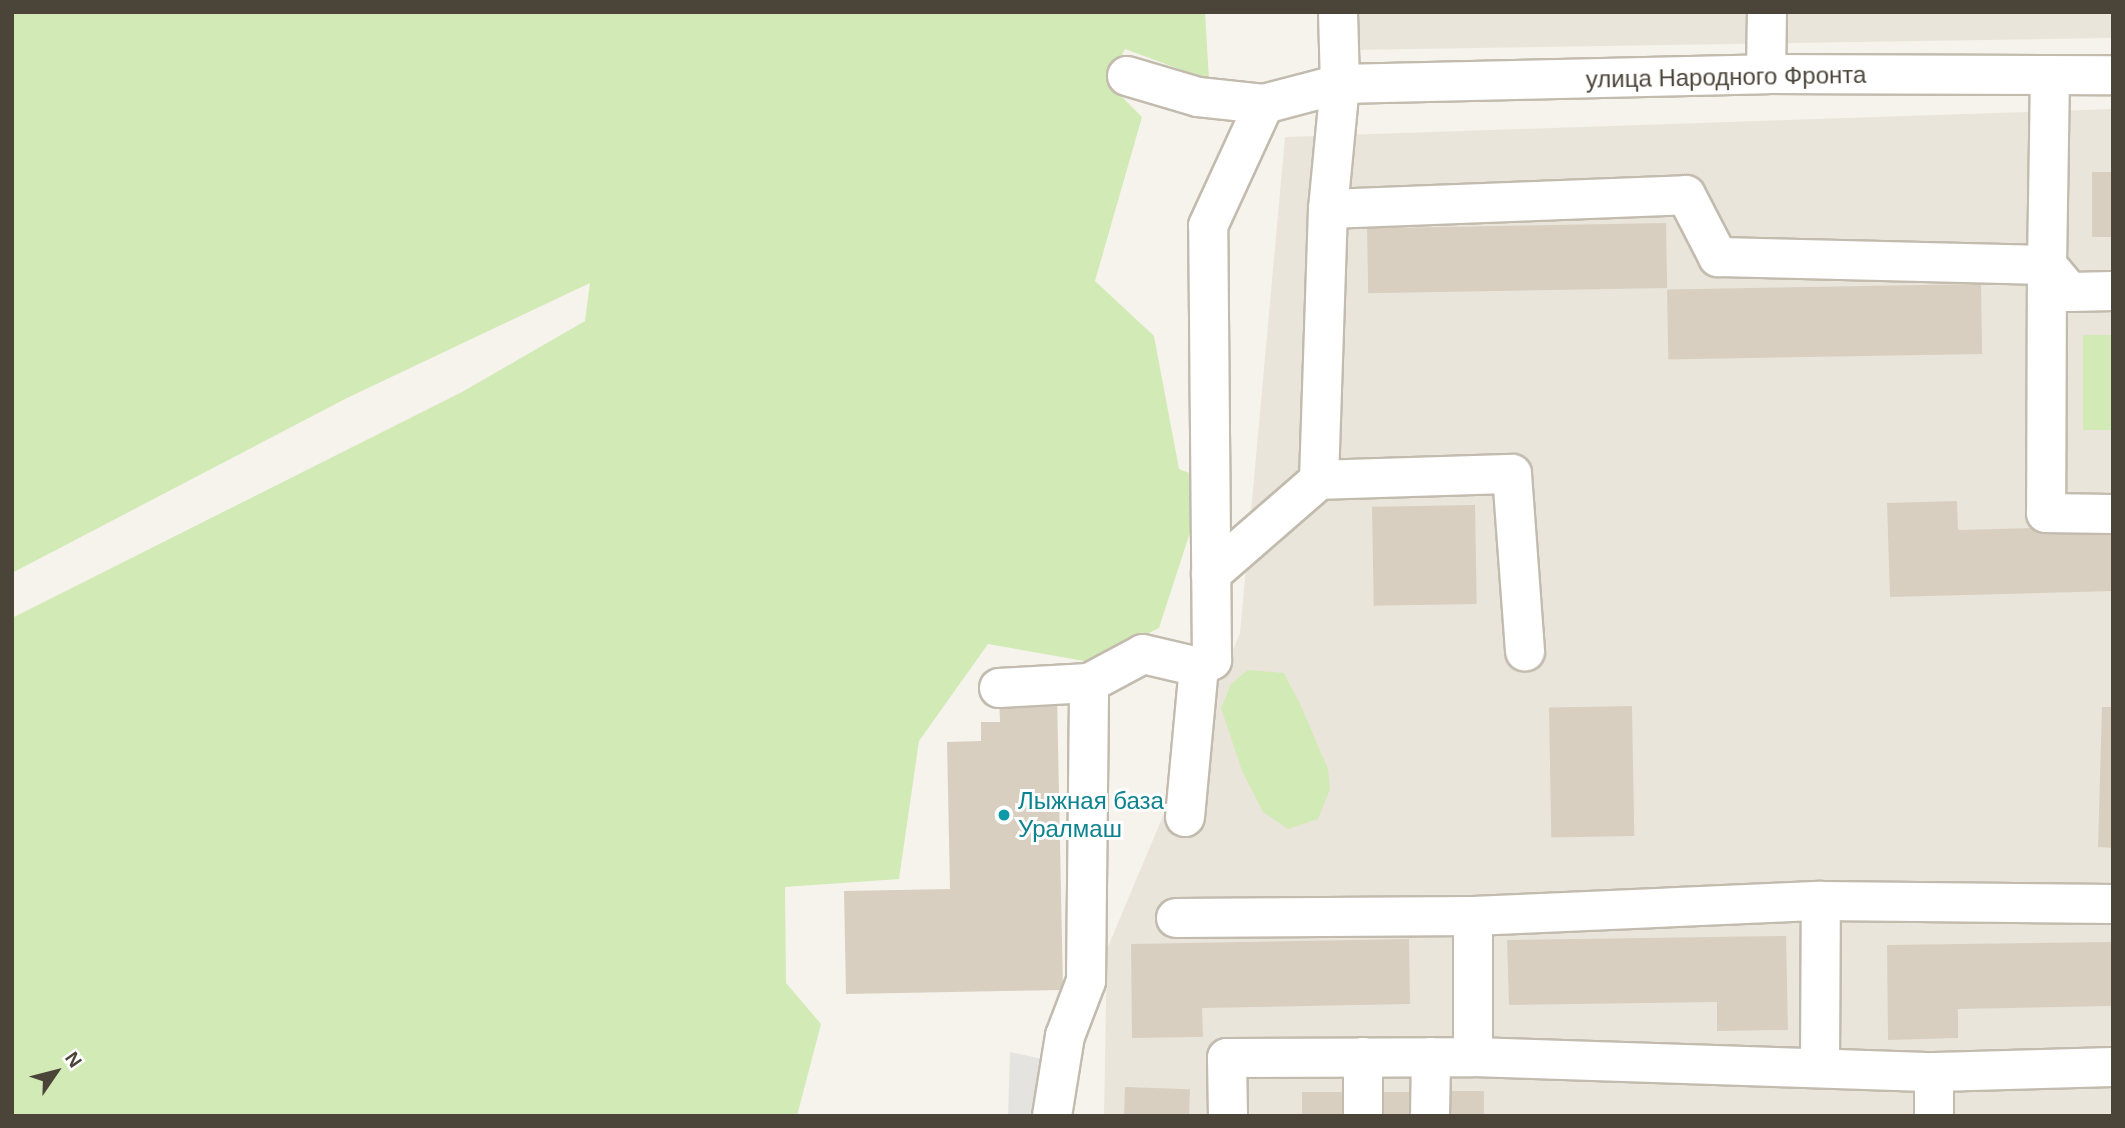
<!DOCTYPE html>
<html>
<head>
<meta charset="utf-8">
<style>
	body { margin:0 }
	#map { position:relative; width:2125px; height:1128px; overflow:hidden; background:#f6f3ec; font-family:Arial,sans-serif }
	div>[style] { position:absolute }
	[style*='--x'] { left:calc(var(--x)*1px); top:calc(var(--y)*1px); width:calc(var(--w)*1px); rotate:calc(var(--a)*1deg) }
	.residential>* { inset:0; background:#eae5da }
	.green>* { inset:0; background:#d2eab5; transform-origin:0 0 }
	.parking>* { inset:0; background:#e5e3e0 }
	.building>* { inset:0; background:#d8cfc1; transform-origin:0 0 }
	.roads { filter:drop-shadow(2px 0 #c2bbae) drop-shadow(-2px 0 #c2bbae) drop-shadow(0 2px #c2bbae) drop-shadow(0 -2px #c2bbae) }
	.minor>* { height:38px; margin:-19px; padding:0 19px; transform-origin:19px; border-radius:19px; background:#fff }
	.dots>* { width:19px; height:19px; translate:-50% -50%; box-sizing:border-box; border:4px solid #fff; border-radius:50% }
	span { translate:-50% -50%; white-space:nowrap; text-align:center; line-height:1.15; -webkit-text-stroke:6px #fff; paint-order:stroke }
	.street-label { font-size:24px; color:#4b4439 }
	.culture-label { font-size:24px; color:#0d838f }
	.left { translate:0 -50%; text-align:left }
	.frame { position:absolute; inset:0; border:14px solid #4b4439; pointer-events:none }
	.north { position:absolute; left:21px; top:1037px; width:70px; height:70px; -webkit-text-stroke:5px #fff; paint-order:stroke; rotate:55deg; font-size:19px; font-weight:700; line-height:28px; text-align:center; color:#4b4439 }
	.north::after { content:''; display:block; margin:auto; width:24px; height:32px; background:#4b4439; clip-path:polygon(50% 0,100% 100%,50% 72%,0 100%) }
</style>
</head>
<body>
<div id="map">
	<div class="residential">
		<i style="clip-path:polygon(1349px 12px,2113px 12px,2113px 38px,1349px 50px)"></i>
		<i style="clip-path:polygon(2113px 109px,2113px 1116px,1104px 1116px,1107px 949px,1240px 633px,1285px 137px)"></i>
	</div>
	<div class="green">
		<i style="clip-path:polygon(12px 12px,1205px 12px,1209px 80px,1125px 49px,1107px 82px,1142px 117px,1095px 281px,1154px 336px,1179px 469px,1207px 480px,1159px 628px,1090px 662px,988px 644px,919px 741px,899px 879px,785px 887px,786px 983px,821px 1024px,797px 1116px,12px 1116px,12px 618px,462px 392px,585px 321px,590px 283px,347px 398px,12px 573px)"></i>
		<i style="left:2083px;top:335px;width:30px;height:95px"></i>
		<i style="clip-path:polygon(1248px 670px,1284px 673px,1300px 704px,1328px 769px,1330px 789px,1318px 819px,1288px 829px,1263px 812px,1242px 771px,1221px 708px,1231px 684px)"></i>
	</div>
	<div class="parking">
		<i style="clip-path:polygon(1010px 1052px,1061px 1063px,1052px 1116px,1008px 1116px)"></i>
	</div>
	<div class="building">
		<i style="left:2092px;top:172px;width:21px;height:65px"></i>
		<i style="left:1666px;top:223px;width:65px;height:299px;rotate:89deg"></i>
		<i style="left:1981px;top:284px;width:70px;height:314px;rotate:89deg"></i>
		<i style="clip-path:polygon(1957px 501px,1958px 530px,2113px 526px,2113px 591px,1890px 597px,1887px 503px)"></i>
		<i style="left:1475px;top:505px;width:99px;height:103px;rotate:89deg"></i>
		<i style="clip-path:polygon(1057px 694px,1063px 990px,846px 994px,844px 891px,950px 889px,947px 742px,981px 741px,981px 722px,1000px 722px,999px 695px)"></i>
		<i style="left:1632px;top:706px;width:130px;height:83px;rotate:89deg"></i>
		<i style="clip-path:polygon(2102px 707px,2113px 707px,2113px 848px,2098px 847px)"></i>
		<i style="clip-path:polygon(1786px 936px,1788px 1030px,1717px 1031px,1717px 1002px,1509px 1005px,1507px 940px)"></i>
		<i style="clip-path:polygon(1409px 939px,1410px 1004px,1202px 1008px,1203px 1037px,1132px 1038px,1131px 944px)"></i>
		<i style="clip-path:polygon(2113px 942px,2113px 1006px,1958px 1009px,1958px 1038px,1888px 1040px,1887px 945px)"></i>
		<i style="left:1125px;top:1087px;width:65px;height:29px;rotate:2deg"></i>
		<i style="left:1484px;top:1091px;width:25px;height:43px;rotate:90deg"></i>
		<i style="left:1302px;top:1092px;width:48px;height:24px"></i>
		<i style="left:1376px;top:1092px;width:43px;height:24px"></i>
	</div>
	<div class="roads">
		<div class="minor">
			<i style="--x:1766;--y:74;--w:62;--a:-89.1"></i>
			<i style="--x:2050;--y:75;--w:190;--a:90.9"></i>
			<i style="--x:2047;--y:265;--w:35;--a:50"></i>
			<i style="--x:2070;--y:292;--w:43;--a:-1.3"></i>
			<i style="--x:1127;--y:76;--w:74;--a:16.5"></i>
			<i style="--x:1198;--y:97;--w:66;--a:6.1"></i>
			<i style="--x:1328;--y:209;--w:358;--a:-2.2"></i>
			<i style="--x:1686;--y:195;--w:70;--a:62.7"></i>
			<i style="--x:1718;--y:257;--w:329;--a:1.4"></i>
			<i style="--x:2047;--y:265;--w:248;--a:90.2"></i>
			<i style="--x:2046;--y:513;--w:67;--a:0.9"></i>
			<i style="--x:1319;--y:480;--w:271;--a:-88.1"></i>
			<i style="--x:1328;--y:209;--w:126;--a:-84.5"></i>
			<i style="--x:1340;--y:84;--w:72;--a:-91.6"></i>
			<i style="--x:1211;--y:574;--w:143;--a:-41"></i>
			<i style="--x:1319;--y:480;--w:193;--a:-1.8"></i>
			<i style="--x:1512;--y:474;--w:178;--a:85.8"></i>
			<i style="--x:999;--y:688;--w:90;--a:-3.2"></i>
			<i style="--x:1089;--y:683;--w:61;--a:-28.2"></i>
			<i style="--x:1143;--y:654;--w:57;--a:13.1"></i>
			<i style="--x:1185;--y:817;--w:151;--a:-84.7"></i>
			<i style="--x:1199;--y:667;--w:15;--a:-28"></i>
			<i style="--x:1212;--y:660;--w:434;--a:-90.5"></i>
			<i style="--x:1208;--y:226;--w:134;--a:-65.3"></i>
			<i style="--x:1264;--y:104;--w:79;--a:-14.7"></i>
			<i style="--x:1340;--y:84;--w:426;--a:-1.3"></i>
			<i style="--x:1766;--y:74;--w:347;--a:0.2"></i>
			<i style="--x:1473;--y:916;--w:141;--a:90"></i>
			<i style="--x:1473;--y:1057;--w:461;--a:1.9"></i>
			<i style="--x:1934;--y:1072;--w:179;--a:-1.6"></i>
			<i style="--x:1176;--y:918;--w:297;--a:-0.4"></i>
			<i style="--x:1473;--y:916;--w:348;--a:-2.5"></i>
			<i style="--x:1821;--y:901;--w:292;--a:0.6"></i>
			<i style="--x:1363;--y:1057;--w:59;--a:90"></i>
			<i style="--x:1820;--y:1065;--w:164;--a:-89.7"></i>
			<i style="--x:1052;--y:1116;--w:81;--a:-80.8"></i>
			<i style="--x:1065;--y:1036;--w:59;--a:-69.1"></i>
			<i style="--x:1086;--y:981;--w:298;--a:-89.4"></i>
			<i style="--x:1228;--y:1116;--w:58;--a:-91"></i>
			<i style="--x:1227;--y:1058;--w:246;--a:-0.2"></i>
			<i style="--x:1430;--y:1116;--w:59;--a:-89"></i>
			<i style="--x:1934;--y:1116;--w:44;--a:-90"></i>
		</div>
	</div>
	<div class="dots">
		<i style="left:1004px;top:815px;background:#0f9aa8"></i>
	</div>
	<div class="street-label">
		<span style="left:1726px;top:77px;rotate:-1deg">улица Народного Фронта</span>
	</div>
	<div class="culture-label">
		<span class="left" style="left:1018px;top:815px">Лыжная база<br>Уралмаш</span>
	</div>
	<div class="frame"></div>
	<div class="north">N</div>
</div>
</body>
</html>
